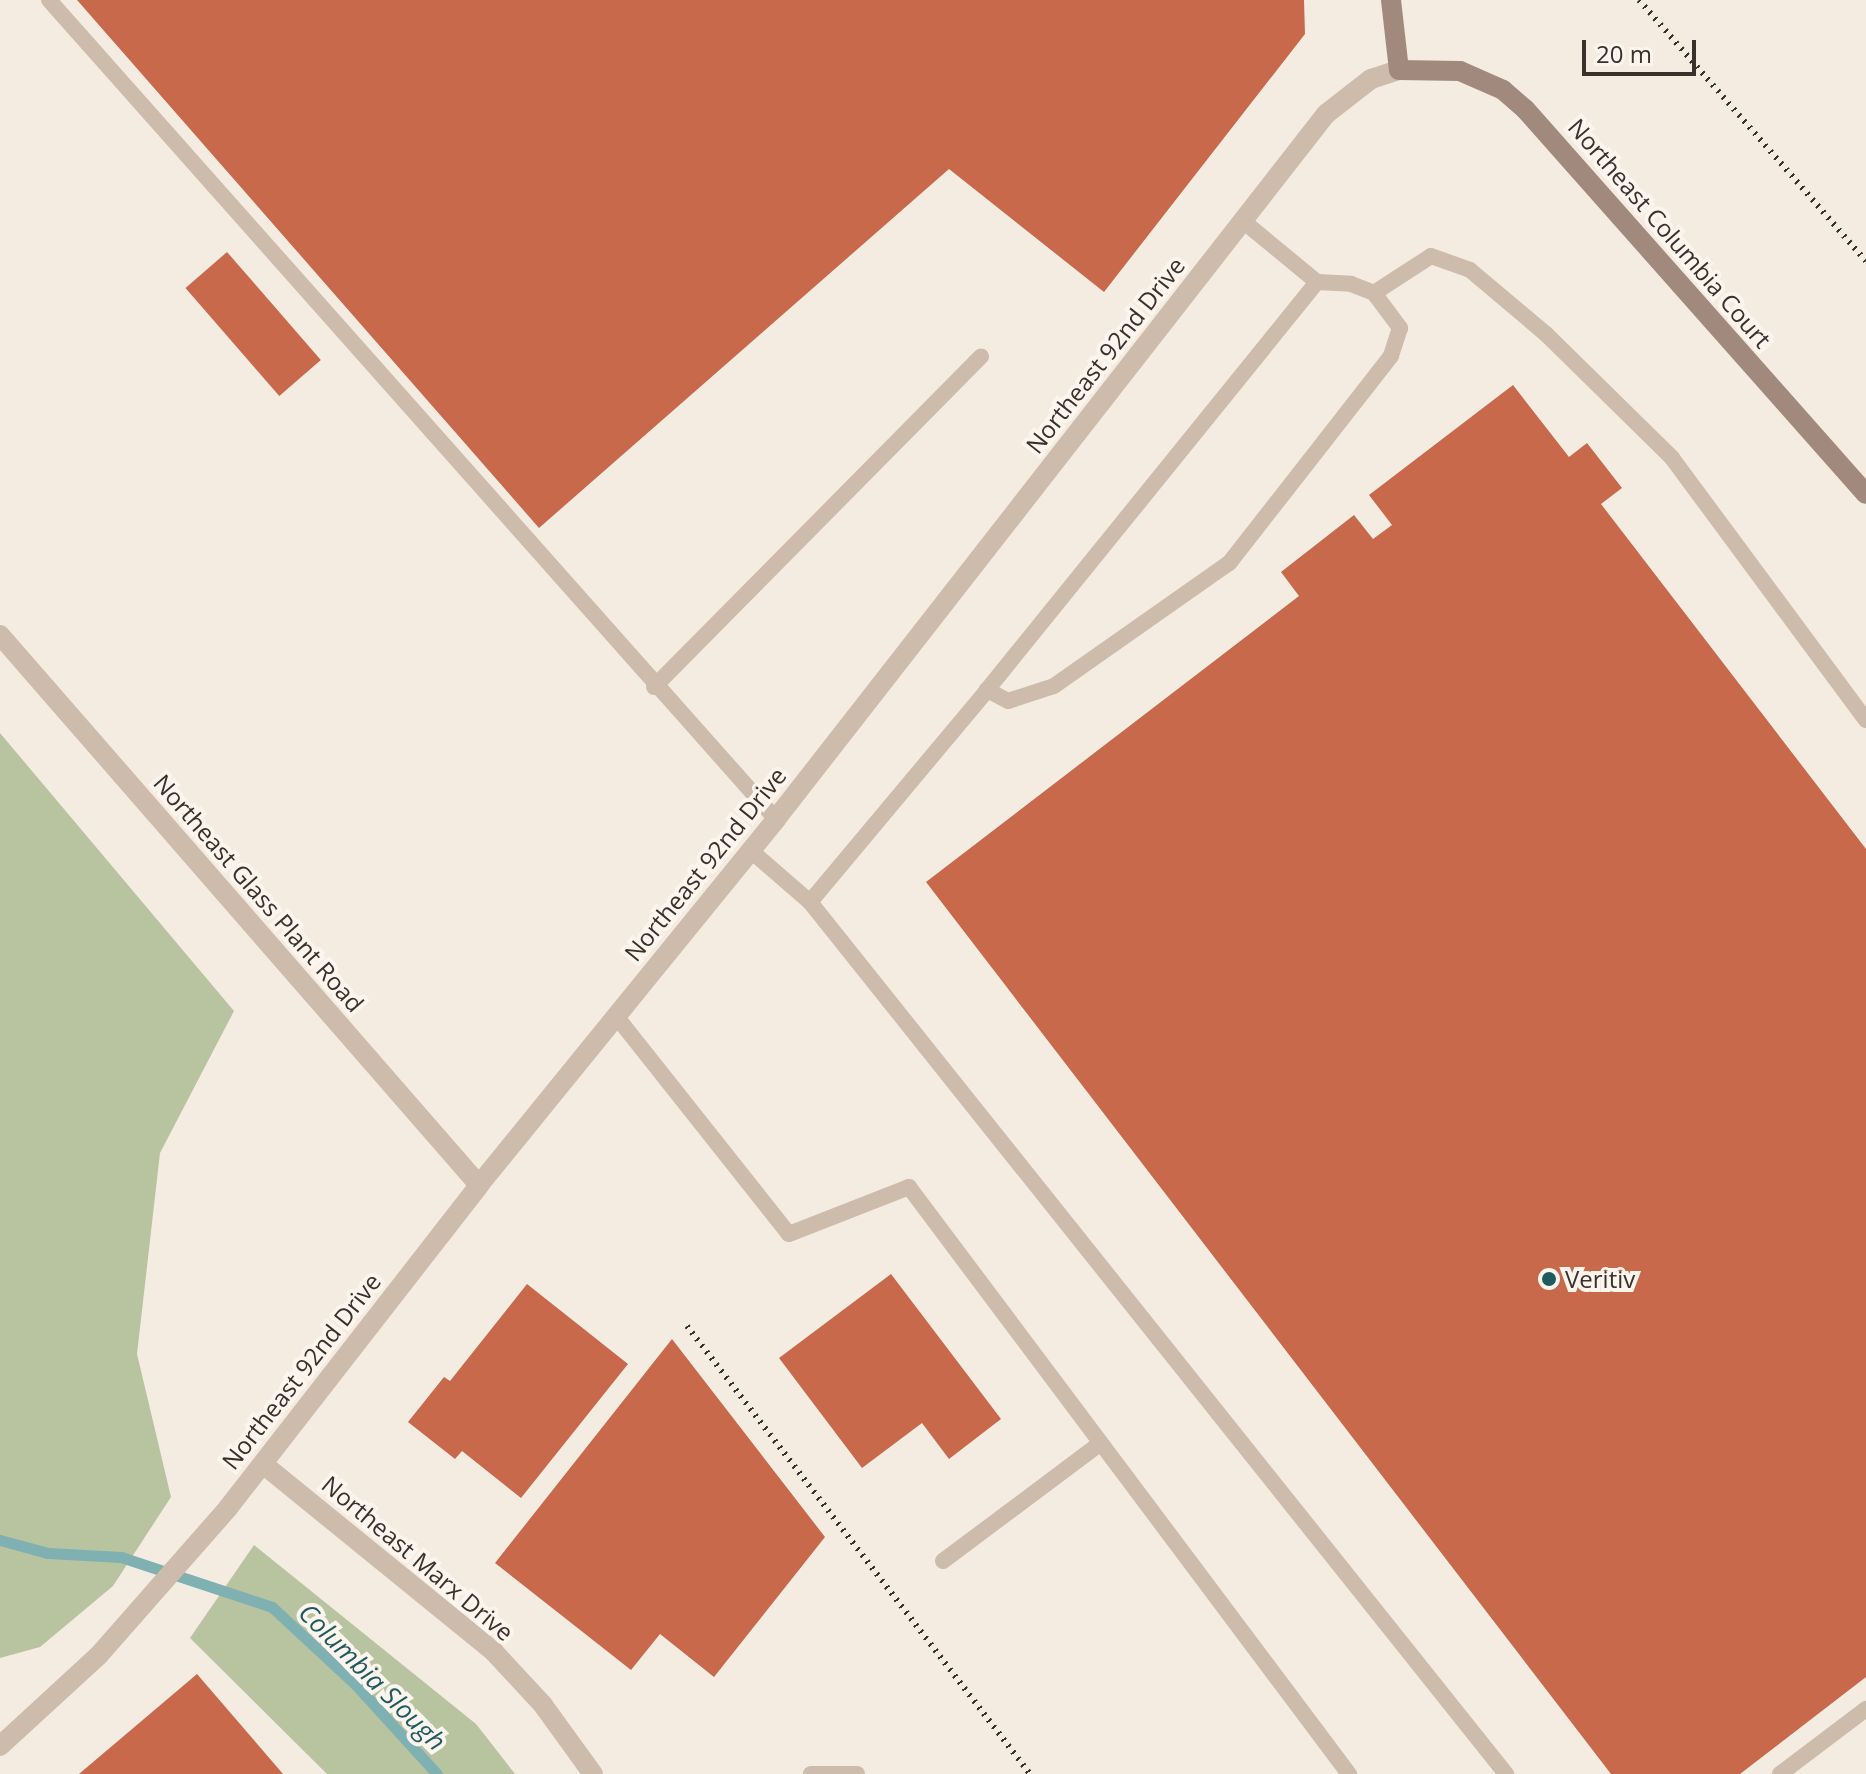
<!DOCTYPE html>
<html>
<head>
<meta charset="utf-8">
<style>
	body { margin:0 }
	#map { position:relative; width:1866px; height:1774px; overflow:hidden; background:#f4ebe1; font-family:"Open Sans",sans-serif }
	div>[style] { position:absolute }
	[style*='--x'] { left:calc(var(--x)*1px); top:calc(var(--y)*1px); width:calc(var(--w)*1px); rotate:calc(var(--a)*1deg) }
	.green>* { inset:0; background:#b8c4a0 }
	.stream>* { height:11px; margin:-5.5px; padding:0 5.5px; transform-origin:5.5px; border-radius:5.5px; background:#7fb0b2 }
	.building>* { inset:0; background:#c8694b; transform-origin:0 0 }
	.lane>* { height:16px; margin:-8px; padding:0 8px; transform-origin:8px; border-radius:8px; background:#cdbbac }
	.street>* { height:20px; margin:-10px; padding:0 10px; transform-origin:10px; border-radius:10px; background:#cdbbac }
	.secondary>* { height:20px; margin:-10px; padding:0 10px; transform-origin:10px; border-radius:10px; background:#a18a7d }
	.rail>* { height:6px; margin-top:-3px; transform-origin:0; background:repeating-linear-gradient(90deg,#3b302b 0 2px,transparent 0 8px) }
	.dots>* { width:22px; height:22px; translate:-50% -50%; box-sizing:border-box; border:4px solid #fbf5ee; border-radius:50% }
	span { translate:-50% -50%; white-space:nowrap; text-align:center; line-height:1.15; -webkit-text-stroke:8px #fbf5ee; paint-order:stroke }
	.street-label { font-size:24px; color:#3b302b }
	.poi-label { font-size:24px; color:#3b302b }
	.left { translate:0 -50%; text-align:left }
	.water-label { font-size:26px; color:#1f5a5e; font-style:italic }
	.scale { position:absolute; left:1582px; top:40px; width:114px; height:36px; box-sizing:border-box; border:4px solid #3b302b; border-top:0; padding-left:10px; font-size:24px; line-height:28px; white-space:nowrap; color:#3b302b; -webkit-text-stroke:6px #fbf5ee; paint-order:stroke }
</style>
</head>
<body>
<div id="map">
	<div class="green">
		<i style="clip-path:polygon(0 733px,234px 1011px,160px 1153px,137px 1354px,171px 1497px,113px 1586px,40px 1647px,0 1658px)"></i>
		<i style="clip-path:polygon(254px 1545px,476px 1724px,515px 1774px,327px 1774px,190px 1638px)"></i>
	</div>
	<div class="stream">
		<i style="--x:0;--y:1540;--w:50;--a:15.2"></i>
		<i style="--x:48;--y:1553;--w:73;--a:3.1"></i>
		<i style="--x:121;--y:1557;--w:159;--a:18.3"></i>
		<i style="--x:272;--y:1607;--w:115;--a:42.9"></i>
		<i style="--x:356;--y:1685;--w:120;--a:47.7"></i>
	</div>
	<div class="building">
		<i style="clip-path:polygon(77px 0,1304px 0,1305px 34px,1104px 292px,949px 169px,539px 528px)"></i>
		<i style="left:227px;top:252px;width:143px;height:55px;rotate:49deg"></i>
		<i style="clip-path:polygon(1513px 385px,1569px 457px,1587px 443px,1622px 488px,1601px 504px,1866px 849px,1866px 1677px,1740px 1774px,1611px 1774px,926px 882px,1299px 596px,1281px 572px,1354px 515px,1373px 539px,1392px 525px,1369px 495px)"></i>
		<i style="clip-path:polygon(891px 1274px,1001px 1419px,949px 1459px,922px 1423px,862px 1468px,779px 1358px)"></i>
		<i style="clip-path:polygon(527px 1284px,628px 1364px,521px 1498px,462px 1451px,455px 1459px,408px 1422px,444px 1377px,450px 1381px)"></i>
		<i style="clip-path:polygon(672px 1339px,825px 1537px,714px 1677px,660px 1634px,631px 1670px,495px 1563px)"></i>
		<i style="clip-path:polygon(197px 1674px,283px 1774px,79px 1774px)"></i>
	</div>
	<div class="lane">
		<i style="--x:49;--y:0;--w:1095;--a:48.41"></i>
		<i style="--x:1243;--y:221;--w:96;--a:39.5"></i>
		<i style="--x:1317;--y:282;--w:34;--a:3"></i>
		<i style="--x:1351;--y:284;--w:25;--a:21"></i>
		<i style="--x:1374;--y:293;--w:44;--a:53.4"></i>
		<i style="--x:1400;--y:328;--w:29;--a:108"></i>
		<i style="--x:1391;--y:356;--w:263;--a:128"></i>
		<i style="--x:1229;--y:563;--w:214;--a:144.9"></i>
		<i style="--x:1054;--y:686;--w:48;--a:161.9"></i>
		<i style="--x:1008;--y:701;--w:24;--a:-152"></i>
		<i style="--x:987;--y:690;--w:525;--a:-51.03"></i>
		<i style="--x:1374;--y:293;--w:68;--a:-33"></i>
		<i style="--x:1431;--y:256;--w:41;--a:19.7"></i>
		<i style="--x:1470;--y:270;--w:99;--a:40.1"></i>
		<i style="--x:1546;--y:334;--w:177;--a:44.5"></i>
		<i style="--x:1672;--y:458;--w:326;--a:53.5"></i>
		<i style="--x:654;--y:687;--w:465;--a:-45.3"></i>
		<i style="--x:750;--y:850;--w:79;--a:40.9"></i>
		<i style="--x:810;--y:902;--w:276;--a:-50.1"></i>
		<i style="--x:810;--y:902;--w:1116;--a:51.4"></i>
		<i style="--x:616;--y:1016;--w:278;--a:51.6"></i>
		<i style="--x:789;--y:1234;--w:129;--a:-21.4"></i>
		<i style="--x:909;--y:1187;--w:734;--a:53.15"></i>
		<i style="--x:943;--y:1561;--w:197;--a:-36.8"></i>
		<i style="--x:811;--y:1774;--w:46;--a:0"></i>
		<i style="--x:1780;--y:1774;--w:108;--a:-37.1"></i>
	</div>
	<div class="street">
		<i style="--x:0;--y:635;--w:729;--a:48.95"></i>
		<i style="--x:263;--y:1464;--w:298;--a:39.1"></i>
		<i style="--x:494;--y:1652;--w:72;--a:47.2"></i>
		<i style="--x:543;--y:1705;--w:85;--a:54.1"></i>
		<i style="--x:0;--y:1746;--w:134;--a:-42.6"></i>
		<i style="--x:99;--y:1655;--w:196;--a:-48.7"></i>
		<i style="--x:228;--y:1508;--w:409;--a:-52.1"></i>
		<i style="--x:479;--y:1185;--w:471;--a:-50.9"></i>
		<i style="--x:776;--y:819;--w:894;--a:-52.04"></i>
		<i style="--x:1326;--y:114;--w:57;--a:-37.9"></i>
		<i style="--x:1371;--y:79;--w:29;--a:-18"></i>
	</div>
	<div class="secondary">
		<i style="--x:1391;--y:0;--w:70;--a:83.5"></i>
		<i style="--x:1399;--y:70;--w:61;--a:0.9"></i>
		<i style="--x:1460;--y:71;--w:47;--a:23.8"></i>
		<i style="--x:1503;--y:90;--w:29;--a:41"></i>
		<i style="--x:1525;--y:109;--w:514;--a:48.47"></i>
	</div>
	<div class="rail">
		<i style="--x:1639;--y:0;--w:346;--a:49"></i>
		<i style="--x:687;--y:1326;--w:564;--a:52.56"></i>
	</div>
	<div class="dots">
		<i style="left:1549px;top:1279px;background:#1f5a5e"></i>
	</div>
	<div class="street-label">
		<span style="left:1670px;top:233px;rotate:49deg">Northeast Columbia Court</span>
		<span style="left:1105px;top:355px;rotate:-52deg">Northeast 92nd Drive</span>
		<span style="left:705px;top:864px;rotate:-51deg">Northeast 92nd Drive</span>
		<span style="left:259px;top:893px;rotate:49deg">Northeast Glass Plant Road</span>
		<span style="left:301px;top:1371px;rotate:-52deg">Northeast 92nd Drive</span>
		<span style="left:418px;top:1558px;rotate:40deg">Northeast Marx Drive</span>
	</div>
	<div class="poi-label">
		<span class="left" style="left:1565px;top:1279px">Veritiv</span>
	</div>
	<div class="water-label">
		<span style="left:372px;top:1677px;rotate:45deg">Columbia Slough</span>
	</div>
	<div class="scale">20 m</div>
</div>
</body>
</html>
